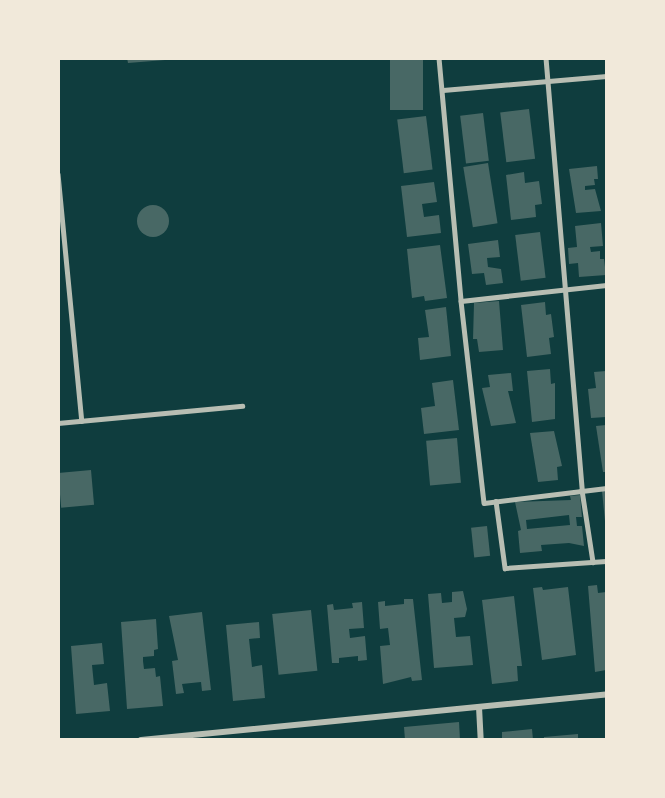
<!DOCTYPE html>
<html>
<head>
<meta charset="utf-8">
<style>
	body { margin:0 }
	#map { position:relative; width:665px; height:798px; overflow:hidden; background:#0f3d3e; font-family:Lora,serif }
	div>[style] { position:absolute }
	[style*='--x'] { left:calc(var(--x)*1px); top:calc(var(--y)*1px); width:calc(var(--w)*1px); rotate:calc(var(--a)*1deg) }
	.building>* { inset:0; background:#486865; transform-origin:0 0 }
	.round { border-radius:50% }
	.service>* { height:4.5px; margin:-2.25px; padding:0 2.25px; transform-origin:2.25px; border-radius:2.25px; background:#b8beb3 }
	.minor>* { height:6px; margin:-3px; padding:0 3px; transform-origin:3px; border-radius:3px; background:#b8beb3 }
	span { translate:-50% -50%; white-space:nowrap; text-align:center; line-height:1.15; -webkit-text-stroke:5px #f1e9da; paint-order:stroke }
	.frame { position:absolute; inset:0; border:60px solid #f1e9da; pointer-events:none }
</style>
</head>
<body>
<div id="map">
	<div class="building">
		<i style="clip-path:polygon(127px 58px,165px 58px,165px 60px,128px 63px)"></i>
		<i style="left:390px;top:58px;width:33px;height:52px"></i>
		<i style="left:529px;top:109px;width:50px;height:29px;rotate:83deg"></i>
		<i style="left:483px;top:113px;width:48px;height:23px;rotate:83deg"></i>
		<i style="left:426px;top:116px;width:54px;height:29px;rotate:83deg"></i>
		<i style="left:488px;top:163px;width:61px;height:25px;rotate:81deg"></i>
		<i style="clip-path:polygon(597px 166px,598px 179px,594px 179px,595px 185px,585px 186px,585px 190px,595px 189px,601px 211px,576px 213px,569px 169px)"></i>
		<i style="clip-path:polygon(524px 172px,525px 183px,539px 181px,542px 204px,535px 205px,536px 217px,511px 220px,506px 175px)"></i>
		<i style="clip-path:polygon(434px 182px,437px 202px,422px 204px,424px 217px,439px 215px,441px 233px,407px 237px,401px 186px)"></i>
		<i class="round" style="left:137px;top:205px;width:32px;height:32px"></i>
		<i style="clip-path:polygon(601px 223px,603px 246px,590px 247px,591px 252px,600px 251px,600px 259px,604px 259px,606px 275px,579px 277px,578px 263px,569px 264px,568px 248px,577px 247px,575px 226px)"></i>
		<i style="left:540px;top:232px;width:46px;height:25px;rotate:83deg"></i>
		<i style="clip-path:polygon(498px 240px,500px 257px,487px 258px,488px 267px,501px 269px,503px 283px,486px 285px,484px 273px,472px 274px,468px 244px)"></i>
		<i style="clip-path:polygon(440px 245px,447px 298px,425px 301px,424px 296px,412px 298px,407px 249px)"></i>
		<i style="clip-path:polygon(499px 301px,503px 350px,479px 352px,477px 339px,473px 339px,474px 303px)"></i>
		<i style="clip-path:polygon(545px 302px,546px 315px,551px 314px,554px 337px,549px 338px,551px 354px,527px 357px,521px 305px)"></i>
		<i style="clip-path:polygon(446px 307px,451px 356px,420px 360px,418px 338px,429px 337px,425px 310px)"></i>
		<i style="clip-path:polygon(550px 369px,551px 384px,555px 383px,555px 419px,532px 422px,527px 371px)"></i>
		<i style="clip-path:polygon(606px 371px,606px 417px,591px 418px,588px 389px,596px 388px,594px 372px)"></i>
		<i style="clip-path:polygon(511px 373px,513px 391px,508px 391px,516px 423px,491px 426px,482px 388px,490px 387px,488px 375px)"></i>
		<i style="clip-path:polygon(453px 380px,459px 430px,424px 434px,421px 408px,435px 406px,432px 383px)"></i>
		<i style="clip-path:polygon(606px 425px,606px 472px,603px 472px,596px 426px)"></i>
		<i style="clip-path:polygon(554px 431px,562px 466px,557px 467px,558px 480px,538px 482px,530px 433px)"></i>
		<i style="left:457px;top:438px;width:45px;height:31px;rotate:85deg"></i>
		<i style="left:91px;top:470px;width:35px;height:33px;rotate:85deg"></i>
		<i style="clip-path:polygon(602px 491px,606px 491px,606px 521px,605px 521px)"></i>
		<i style="clip-path:polygon(evenodd,580px 495px,582px 517px,576px 517px,577px 526px,582px 526px,584px 546px,569px 543px,541px 545px,542px 551px,520px 553px,518px 531px,521px 530px,515px 502px,571px 500px,570px 496px,580px 495px,569px 515px,570px 525px,527px 529px,526px 520px,569px 515px)"></i>
		<i style="left:487px;top:526px;width:30px;height:16px;rotate:84deg"></i>
		<i style="clip-path:polygon(597px 585px,598px 593px,606px 592px,606px 670px,595px 672px,588px 586px)"></i>
		<i style="clip-path:polygon(542px 587px,543px 590px,568px 587px,576px 655px,542px 660px,533px 588px)"></i>
		<i style="clip-path:polygon(463px 591px,467px 609px,465px 617px,454px 618px,456px 637px,470px 636px,473px 665px,434px 668px,428px 594px,441px 593px,442px 603px,452px 602px,452px 592px)"></i>
		<i style="clip-path:polygon(514px 596px,522px 666px,517px 666px,518px 681px,492px 684px,482px 600px)"></i>
		<i style="clip-path:polygon(404px 599px,413px 599px,422px 680px,412px 681px,411px 677px,383px 684px,380px 646px,390px 645px,388px 628px,380px 629px,378px 602px,385px 601px,385px 606px,404px 604px)"></i>
		<i style="clip-path:polygon(362px 602px,364px 628px,349px 629px,350px 638px,365px 636px,367px 660px,358px 661px,358px 656px,339px 658px,339px 663px,332px 663px,327px 605px,333px 604px,334px 610px,353px 608px,352px 603px)"></i>
		<i style="left:311px;top:610px;width:61px;height:39px;rotate:84deg"></i>
		<i style="clip-path:polygon(202px 612px,211px 690px,202px 691px,201px 682px,182px 684px,184px 693px,176px 694px,172px 661px,178px 660px,169px 616px)"></i>
		<i style="clip-path:polygon(156px 619px,158px 649px,154px 650px,154px 656px,143px 657px,143px 661px,144px 669px,155px 668px,156px 677px,160px 676px,163px 706px,127px 709px,121px 622px)"></i>
		<i style="clip-path:polygon(259px 622px,260px 638px,249px 639px,252px 667px,262px 665px,265px 698px,233px 701px,226px 625px)"></i>
		<i style="clip-path:polygon(102px 643px,104px 664px,92px 665px,94px 685px,107px 683px,110px 711px,76px 714px,71px 646px)"></i>
		<i style="clip-path:polygon(459px 722px,460px 740px,405px 740px,404px 727px)"></i>
		<i style="clip-path:polygon(532px 729px,533px 740px,502px 740px,502px 732px)"></i>
		<i style="clip-path:polygon(578px 734px,578px 740px,544px 740px,544px 737px)"></i>
	</div>
	<div class="service">
		<i style="--x:439;--y:58;--w:244;--a:84.8"></i>
		<i style="--x:461;--y:301;--w:203;--a:83.5"></i>
		<i style="--x:484;--y:503;--w:123;--a:-7"></i>
		<i style="--x:546;--y:58;--w:433;--a:85.2"></i>
		<i style="--x:582;--y:490;--w:73;--a:81.3"></i>
		<i style="--x:443;--y:90;--w:164;--a:-4.9"></i>
		<i style="--x:58;--y:174;--w:248;--a:84.5"></i>
		<i style="--x:461;--y:301;--w:146;--a:-6.3"></i>
		<i style="--x:58;--y:423;--w:185;--a:-5.3"></i>
		<i style="--x:496;--y:501;--w:68;--a:82.3"></i>
		<i style="--x:505;--y:568;--w:101;--a:-4"></i>
	</div>
	<div class="minor">
		<i style="--x:479;--y:707;--w:33;--a:87"></i>
		<i style="--x:141;--y:740;--w:467;--a:-5.6"></i>
	</div>
	<div class="frame"></div>
</div>
</body>
</html>
